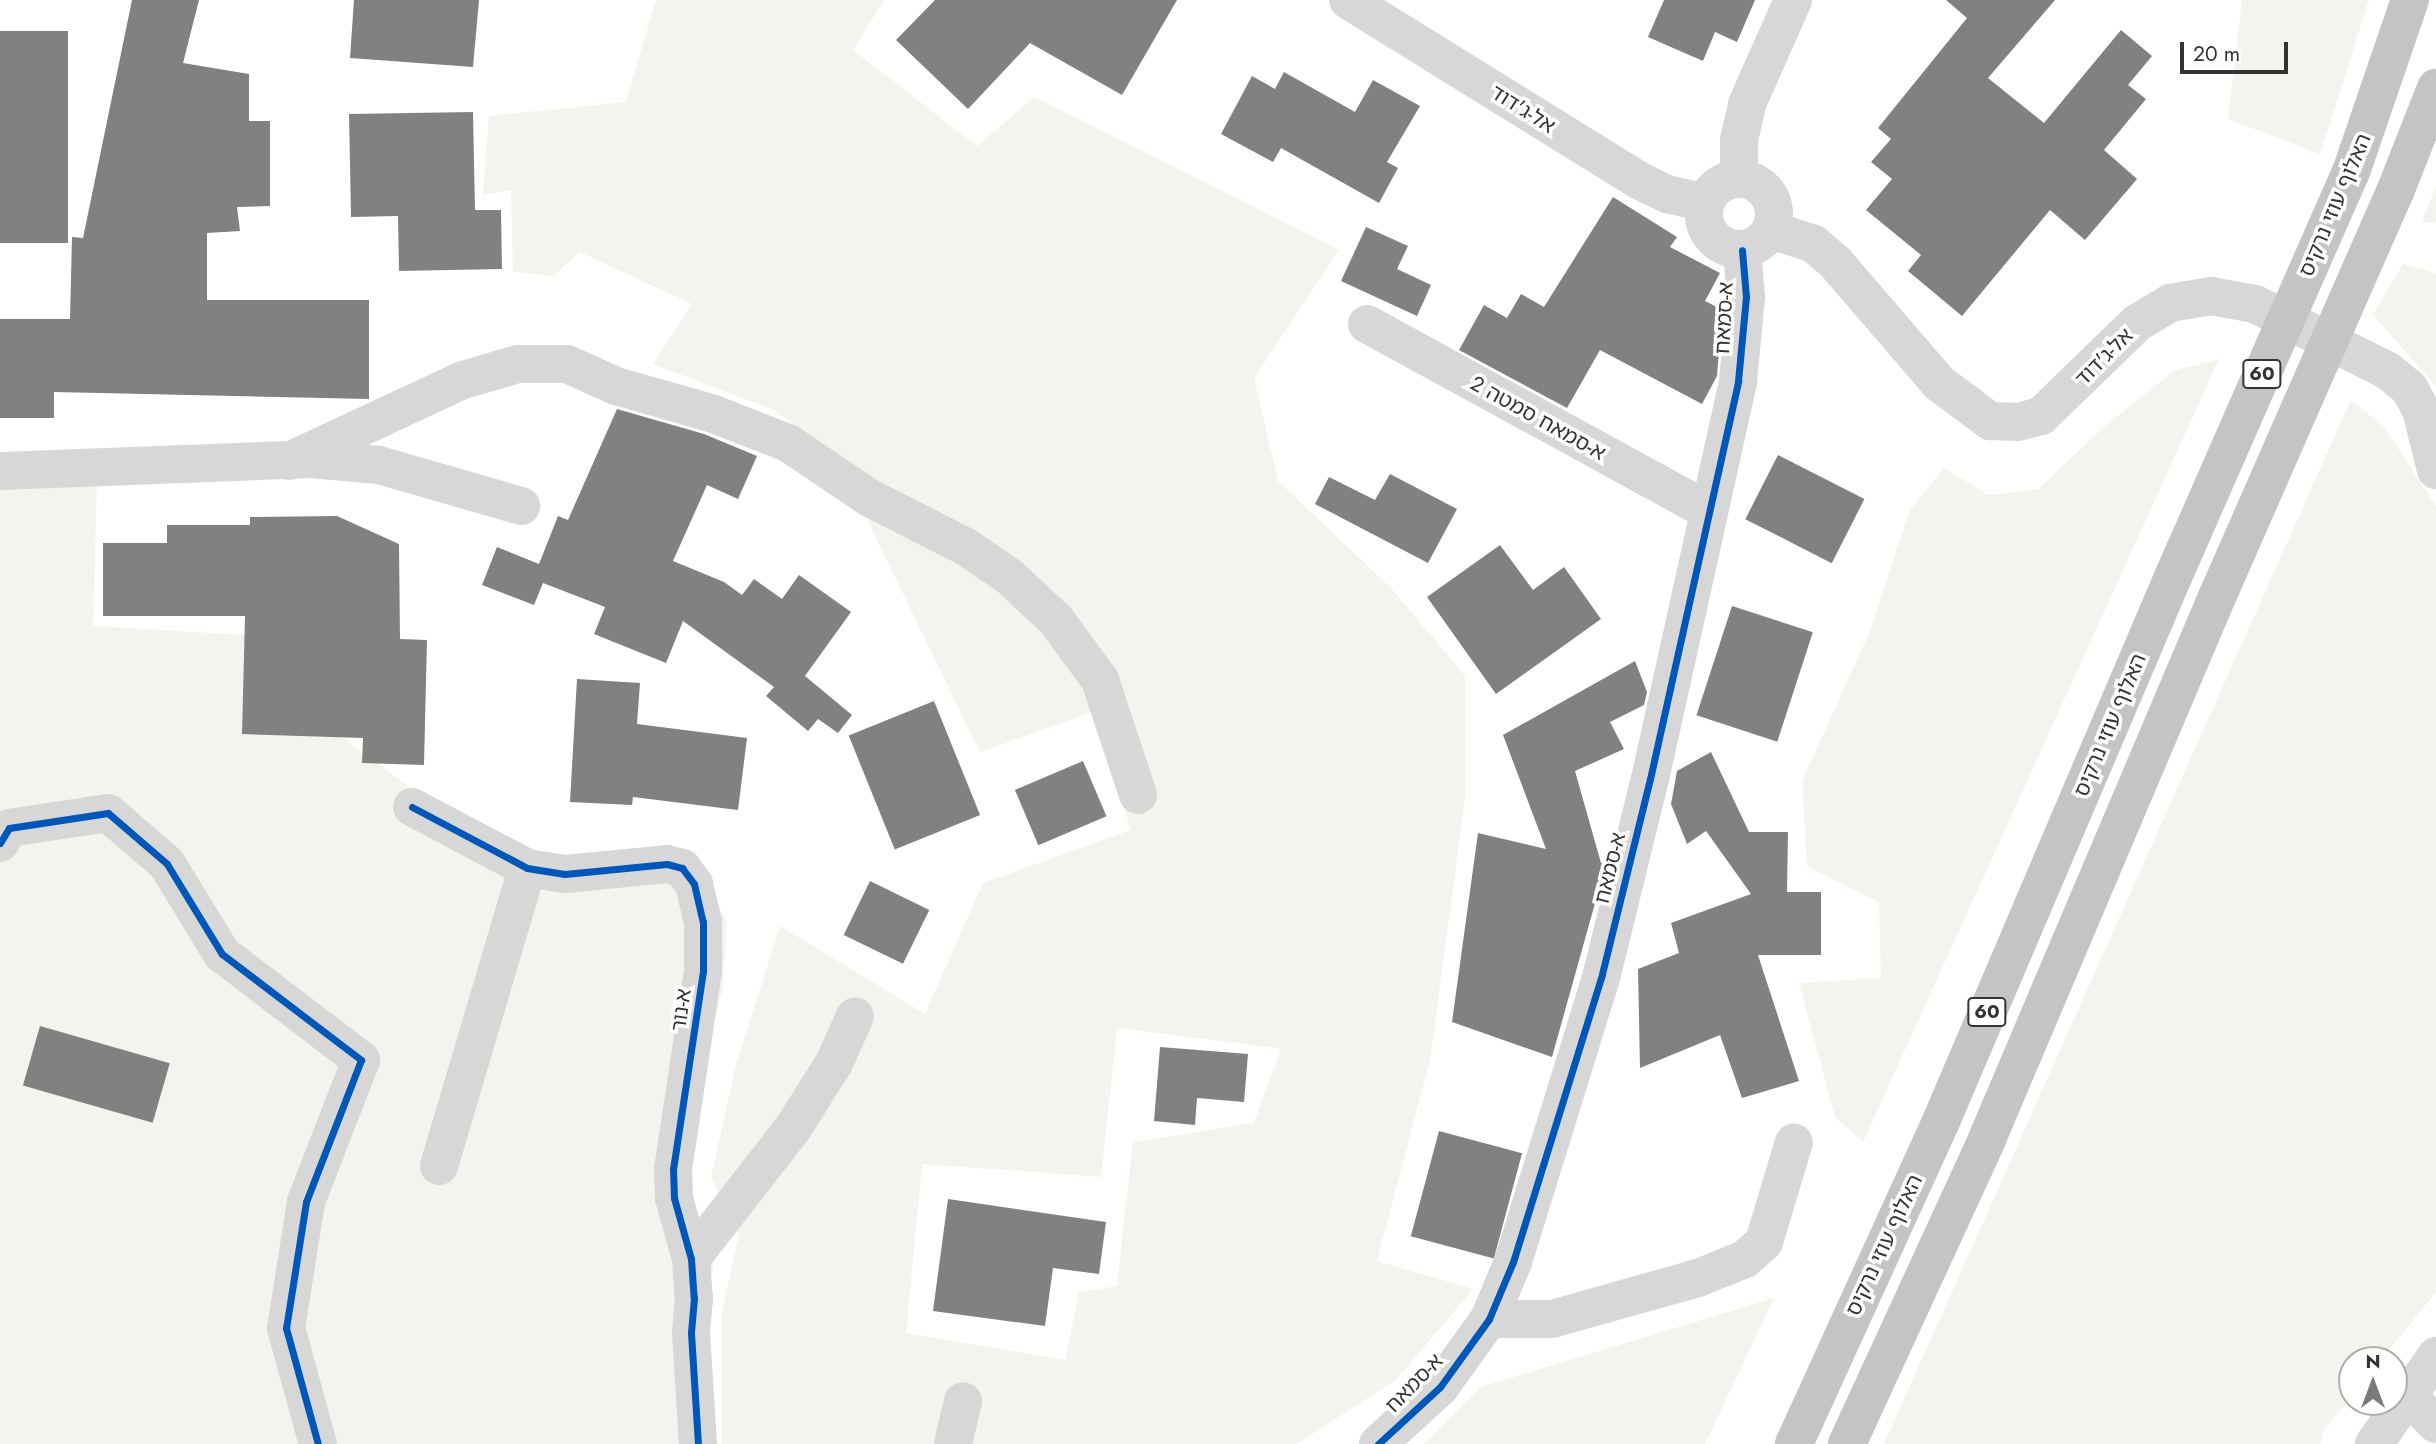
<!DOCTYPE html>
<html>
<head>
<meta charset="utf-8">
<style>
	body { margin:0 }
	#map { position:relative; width:2436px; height:1444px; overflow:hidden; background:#fff; font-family:Jost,"Noto Sans Hebrew",sans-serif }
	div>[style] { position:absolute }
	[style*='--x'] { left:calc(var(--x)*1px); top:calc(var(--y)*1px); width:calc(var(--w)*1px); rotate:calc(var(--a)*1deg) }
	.green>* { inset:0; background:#f1f5ed }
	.building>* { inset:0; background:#818181; transform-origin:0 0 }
	.minor>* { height:38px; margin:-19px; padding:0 19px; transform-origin:19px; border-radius:19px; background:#d7d7d7 }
	.minor>.ring { margin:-19px; padding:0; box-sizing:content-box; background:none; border:38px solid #d7d7d7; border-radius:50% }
	.highway>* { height:38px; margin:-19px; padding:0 19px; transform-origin:19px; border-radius:19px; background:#c4c4c4 }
	.highway-bridge>* { height:38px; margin:-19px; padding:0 19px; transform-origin:19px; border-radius:19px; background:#c4c4c4 }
	.cycleway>* { height:7px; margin:-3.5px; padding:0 3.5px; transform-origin:3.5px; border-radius:3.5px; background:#0057b8 }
	span { translate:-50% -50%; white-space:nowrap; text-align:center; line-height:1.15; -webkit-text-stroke:7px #fff; paint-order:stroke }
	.shield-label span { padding:2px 5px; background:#fff; border:2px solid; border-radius:5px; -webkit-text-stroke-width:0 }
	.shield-label { font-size:19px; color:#333; font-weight:700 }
	.street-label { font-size:21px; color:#333 }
	.north { position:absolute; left:2338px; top:1346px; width:70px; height:70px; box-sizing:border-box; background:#fff; border:2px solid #adadad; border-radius:50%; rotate:0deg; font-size:19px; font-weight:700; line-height:28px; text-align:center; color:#333 }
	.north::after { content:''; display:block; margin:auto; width:24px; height:32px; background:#7a7a7a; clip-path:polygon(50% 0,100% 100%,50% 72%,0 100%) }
	.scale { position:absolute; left:2180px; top:42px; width:108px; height:32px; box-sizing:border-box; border:4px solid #333; border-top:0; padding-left:9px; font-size:21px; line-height:24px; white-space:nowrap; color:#333; -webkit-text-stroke:5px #fff; paint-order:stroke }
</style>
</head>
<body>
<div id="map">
	<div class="green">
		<i style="clip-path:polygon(evenodd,656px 0,884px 0,853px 50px,977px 146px,1034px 97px,1339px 250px,1254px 378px,1278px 481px,1391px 588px,1465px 676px,1465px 798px,1430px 1060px,1377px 1261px,1473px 1289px,1397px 1379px,1297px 1444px,722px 1444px,722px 1311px,739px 1235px,711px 1177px,736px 1065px,780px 926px,925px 1014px,983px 883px,1131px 830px,1095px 711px,980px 752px,875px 536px,845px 462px,774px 410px,653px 364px,692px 304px,580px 252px,552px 277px,513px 271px,511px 190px,483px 195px,489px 116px,626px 102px,656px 0,1117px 1028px,1281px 1049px,1254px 1123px,1133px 1142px,1117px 1286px,1079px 1292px,1065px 1360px,906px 1333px,922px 1164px,1101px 1177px,1117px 1028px)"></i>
		<i style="clip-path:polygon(2242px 0,2369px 0,2320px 154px,2228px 119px)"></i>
		<i style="clip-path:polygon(2436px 186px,2436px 224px,2422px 221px)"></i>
		<i style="clip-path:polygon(2403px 264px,2436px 273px,2436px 386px,2373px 315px)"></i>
		<i style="clip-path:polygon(2219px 359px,1863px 1142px,1835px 1117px,1799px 983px,1881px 978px,1879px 902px,1807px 866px,1802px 781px,1871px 629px,1909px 512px,1944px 468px,1988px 495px,2038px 489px,2104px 427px,2175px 370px)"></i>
		<i style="clip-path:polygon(2351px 400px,2384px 427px,2436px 506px,2436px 1292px,2381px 1360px,2352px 1360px,2352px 1396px,2323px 1432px,2320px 1444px,1884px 1444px)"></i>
		<i style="clip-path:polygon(97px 480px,93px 626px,245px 635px,243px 734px,342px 737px,541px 885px,697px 861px,727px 923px,722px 992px,683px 1137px,689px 1226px,714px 1265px,693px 1355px,708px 1444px,0 1444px,0 485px)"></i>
		<i style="clip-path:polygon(1774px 1298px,1705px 1444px,1423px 1444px,1481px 1387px)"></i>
	</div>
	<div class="building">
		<i style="clip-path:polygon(132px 0,199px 0,183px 63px,249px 74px,249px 121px,270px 121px,270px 206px,237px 207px,240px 231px,207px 233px,207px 300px,369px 300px,369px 399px,54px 392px,54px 418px,0 418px,0 319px,70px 319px,72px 237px,83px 238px)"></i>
		<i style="clip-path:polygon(354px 0,479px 0,473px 67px,350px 58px)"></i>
		<i style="clip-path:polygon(935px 0,1177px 0,1122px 95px,1030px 43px,968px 109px,896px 40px)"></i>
		<i style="clip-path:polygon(1664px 0,1755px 0,1737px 42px,1715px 32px,1703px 61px,1648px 37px)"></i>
		<i style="clip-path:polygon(1946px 0,2055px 0,1988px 78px,2044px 123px,2121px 30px,2152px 56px,2128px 85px,2146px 99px,2104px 150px,2137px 179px,2085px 240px,2050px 210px,1962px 316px,1908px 271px,1921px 255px,1866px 210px,1892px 179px,1871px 162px,1891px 139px,1878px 128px,1967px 18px)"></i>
		<i style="left:68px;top:31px;width:212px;height:68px;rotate:90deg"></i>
		<i style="clip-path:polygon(1284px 72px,1355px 112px,1373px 80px,1420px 106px,1387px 162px,1398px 168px,1379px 203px,1281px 148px,1273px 162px,1221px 134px,1252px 76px,1275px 89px)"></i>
		<i style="clip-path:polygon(473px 112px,475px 210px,501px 210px,502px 269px,399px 271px,398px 216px,351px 217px,349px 114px)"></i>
		<i style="clip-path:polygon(1613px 197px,1677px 237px,1670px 247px,1720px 273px,1705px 301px,1723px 310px,1717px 336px,1720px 338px,1717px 376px,1702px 404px,1600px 350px,1567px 408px,1459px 350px,1484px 305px,1507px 318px,1521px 294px,1544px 307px)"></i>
		<i style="clip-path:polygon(1366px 227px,1408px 246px,1397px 269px,1431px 285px,1417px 316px,1341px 281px)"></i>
		<i style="clip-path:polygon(617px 409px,704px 434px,757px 456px,738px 499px,707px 485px,673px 561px,724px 582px,742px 595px,754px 579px,782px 599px,799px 575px,851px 612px,805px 676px,852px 715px,838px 733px,818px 719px,808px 731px,766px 696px,774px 687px,683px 621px,666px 663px,594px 634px,605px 607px,543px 583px,534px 605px,482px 585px,497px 547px,539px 564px,558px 516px,568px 520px)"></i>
		<i style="left:1778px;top:455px;width:97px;height:72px;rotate:27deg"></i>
		<i style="clip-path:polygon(1390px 474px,1457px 509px,1428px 563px,1315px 504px,1329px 477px,1375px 500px)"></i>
		<i style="clip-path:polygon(337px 516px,399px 544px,400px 639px,427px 640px,424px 765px,362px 763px,363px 738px,242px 734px,245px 616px,103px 616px,103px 543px,167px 543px,167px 525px,250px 525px,250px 517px)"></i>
		<i style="clip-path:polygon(1500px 545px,1533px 590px,1564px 567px,1601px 619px,1496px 694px,1427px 597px)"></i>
		<i style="left:1732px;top:606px;width:85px;height:115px;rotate:18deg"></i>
		<i style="clip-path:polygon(1635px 661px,1647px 692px,1644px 705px,1610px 722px,1624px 749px,1575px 771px,1601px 863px,1606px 864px,1552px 1057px,1452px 1022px,1478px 833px,1546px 849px,1503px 735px)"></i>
		<i style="clip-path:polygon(577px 679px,640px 683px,637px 724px,747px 738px,738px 810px,633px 797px,632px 805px,570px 802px)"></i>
		<i style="left:934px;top:701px;width:123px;height:92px;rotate:68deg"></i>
		<i style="clip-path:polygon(1711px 752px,1749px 832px,1788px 832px,1787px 892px,1821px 892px,1821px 955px,1758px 955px,1799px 1081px,1742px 1098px,1720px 1035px,1640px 1068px,1638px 969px,1679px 953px,1671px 923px,1751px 894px,1706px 831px,1687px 844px,1671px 804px,1677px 771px)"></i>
		<i style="left:1083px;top:761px;width:60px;height:74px;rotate:67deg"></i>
		<i style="left:870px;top:881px;width:66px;height:60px;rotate:26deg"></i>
		<i style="left:40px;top:1026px;width:135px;height:62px;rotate:16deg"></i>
		<i style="clip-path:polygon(1160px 1047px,1248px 1054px,1244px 1102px,1197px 1098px,1195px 1125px,1154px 1121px)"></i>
		<i style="left:1439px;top:1131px;width:86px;height:109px;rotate:15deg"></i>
		<i style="clip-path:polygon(948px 1199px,1106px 1222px,1099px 1274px,1053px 1268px,1045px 1326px,933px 1311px)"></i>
	</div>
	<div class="minor">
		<i style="--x:1348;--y:0;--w:341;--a:31.8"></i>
		<i style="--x:1638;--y:180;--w:32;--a:26"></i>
		<i style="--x:1667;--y:194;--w:39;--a:13"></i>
		<i style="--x:1739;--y:178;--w:38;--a:-90"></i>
		<i style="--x:1739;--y:140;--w:37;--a:-77"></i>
		<i style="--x:1747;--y:104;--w:114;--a:-66.1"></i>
		<i class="ring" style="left:1704px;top:179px;width:32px;height:32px"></i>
		<i style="--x:1771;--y:230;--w:45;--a:18"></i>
		<i style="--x:1814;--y:244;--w:28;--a:41"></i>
		<i style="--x:1835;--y:262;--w:160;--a:49.3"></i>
		<i style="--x:1939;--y:383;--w:64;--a:36.7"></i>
		<i style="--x:1990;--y:421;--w:28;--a:2"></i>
		<i style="--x:2018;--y:422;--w:24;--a:-15"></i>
		<i style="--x:2041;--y:416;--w:134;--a:-44.1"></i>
		<i style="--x:2137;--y:323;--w:39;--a:-31"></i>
		<i style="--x:2170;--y:303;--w:42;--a:-9.7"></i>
		<i style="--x:2211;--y:296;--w:45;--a:10.3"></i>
		<i style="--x:2255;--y:304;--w:149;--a:26.7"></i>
		<i style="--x:2388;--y:371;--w:27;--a:39"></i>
		<i style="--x:2409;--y:388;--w:25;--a:61"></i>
		<i style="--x:2421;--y:410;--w:62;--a:76"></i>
		<i style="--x:1367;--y:324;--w:390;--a:28.7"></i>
		<i style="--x:289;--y:461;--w:192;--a:-25"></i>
		<i style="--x:463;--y:380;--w:57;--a:-16.2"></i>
		<i style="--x:518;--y:364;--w:49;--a:0"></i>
		<i style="--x:567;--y:364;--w:54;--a:24.2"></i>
		<i style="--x:616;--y:386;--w:99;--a:15.9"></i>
		<i style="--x:711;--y:413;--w:83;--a:21.3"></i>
		<i style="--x:788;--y:443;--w:99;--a:33.9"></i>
		<i style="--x:870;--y:498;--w:108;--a:27"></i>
		<i style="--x:966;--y:547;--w:53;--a:34.3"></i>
		<i style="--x:1010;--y:577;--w:63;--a:43.1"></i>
		<i style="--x:1056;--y:620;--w:74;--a:53.7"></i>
		<i style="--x:1100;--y:680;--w:121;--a:71.7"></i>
		<i style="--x:0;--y:471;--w:310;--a:-2.2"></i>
		<i style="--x:310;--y:459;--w:69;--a:5"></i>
		<i style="--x:379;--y:465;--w:148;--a:16.1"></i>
		<i style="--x:412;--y:807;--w:130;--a:27.9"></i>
		<i style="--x:527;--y:868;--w:38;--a:9"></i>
		<i style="--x:565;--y:874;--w:102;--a:-5.6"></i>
		<i style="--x:667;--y:864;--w:16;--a:15"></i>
		<i style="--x:682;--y:868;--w:20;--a:53"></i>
		<i style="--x:694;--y:884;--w:39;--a:77"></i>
		<i style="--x:703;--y:922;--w:49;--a:90"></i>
		<i style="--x:703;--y:971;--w:200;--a:98.6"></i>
		<i style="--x:673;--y:1169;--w:29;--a:88"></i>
		<i style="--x:674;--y:1198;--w:63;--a:74.4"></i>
		<i style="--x:691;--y:1259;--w:39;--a:86"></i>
		<i style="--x:694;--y:1298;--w:35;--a:95"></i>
		<i style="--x:691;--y:1333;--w:111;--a:86.4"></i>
		<i style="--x:0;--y:843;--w:17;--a:-59"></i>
		<i style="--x:9;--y:828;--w:100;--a:-8.6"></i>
		<i style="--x:108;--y:813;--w:78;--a:40.8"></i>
		<i style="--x:167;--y:864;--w:105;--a:58.6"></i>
		<i style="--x:222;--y:954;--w:175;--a:37.3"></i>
		<i style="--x:361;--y:1060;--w:152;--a:111.2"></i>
		<i style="--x:306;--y:1202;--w:128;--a:99"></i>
		<i style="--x:286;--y:1328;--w:120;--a:74.6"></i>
		<i style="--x:439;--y:1166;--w:311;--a:-73.5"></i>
		<i style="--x:691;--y:1259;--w:166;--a:-52.1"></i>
		<i style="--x:793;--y:1128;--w:77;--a:-57.8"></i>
		<i style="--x:834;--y:1063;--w:51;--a:-65.9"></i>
		<i style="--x:1489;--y:1319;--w:63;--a:0"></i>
		<i style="--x:1552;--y:1319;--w:152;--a:-15.7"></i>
		<i style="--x:1698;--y:1278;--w:51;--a:-22"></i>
		<i style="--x:1745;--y:1259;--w:25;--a:-42"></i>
		<i style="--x:1764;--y:1242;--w:104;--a:-73.3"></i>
		<i style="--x:2407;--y:1395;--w:41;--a:45"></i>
		<i style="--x:953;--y:1444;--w:44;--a:-76.9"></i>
		<i style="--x:1378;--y:1444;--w:84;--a:-42.6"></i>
		<i style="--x:1440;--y:1387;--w:84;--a:-54.2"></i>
		<i style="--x:1489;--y:1319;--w:62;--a:-67.2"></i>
		<i style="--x:1513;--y:1262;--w:301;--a:-72.8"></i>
		<i style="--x:1602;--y:974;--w:201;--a:-76.2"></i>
		<i style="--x:1650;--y:779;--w:408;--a:-77.5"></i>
		<i style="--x:1738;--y:381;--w:84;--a:-84.6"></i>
		<i style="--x:1746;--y:297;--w:47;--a:-94.9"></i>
		<i style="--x:2374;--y:1444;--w:108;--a:-54.8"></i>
	</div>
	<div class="highway">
		<i style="--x:2351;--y:172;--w:182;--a:-71.1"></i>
		<i style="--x:2395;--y:192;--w:112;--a:-68.5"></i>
		<i style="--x:1794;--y:1444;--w:357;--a:-65.5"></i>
		<i style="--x:1942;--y:1119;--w:589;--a:-66.92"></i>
		<i style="--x:1847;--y:1444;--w:336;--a:-65.3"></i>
		<i style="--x:1987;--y:1139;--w:589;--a:-67.01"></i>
	</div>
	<div class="highway-bridge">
		<i style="--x:2173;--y:577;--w:442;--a:-66.3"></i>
		<i style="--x:2217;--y:597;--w:442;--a:-66.3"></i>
	</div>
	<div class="cycleway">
		<i style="--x:412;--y:807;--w:130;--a:27.9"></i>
		<i style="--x:527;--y:868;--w:38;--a:9"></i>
		<i style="--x:565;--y:874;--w:102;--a:-5.6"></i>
		<i style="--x:667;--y:864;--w:16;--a:15"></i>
		<i style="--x:682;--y:868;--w:20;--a:53"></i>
		<i style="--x:694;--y:884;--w:39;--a:77"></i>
		<i style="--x:703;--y:922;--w:49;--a:90"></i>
		<i style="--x:703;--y:971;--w:200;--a:98.6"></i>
		<i style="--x:673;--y:1169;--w:29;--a:88"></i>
		<i style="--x:674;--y:1198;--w:63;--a:74.4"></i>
		<i style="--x:691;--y:1259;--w:39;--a:86"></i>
		<i style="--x:694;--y:1298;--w:35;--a:95"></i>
		<i style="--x:691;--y:1333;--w:111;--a:86.4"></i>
		<i style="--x:0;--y:843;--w:17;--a:-59"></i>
		<i style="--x:9;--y:828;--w:100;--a:-8.6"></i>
		<i style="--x:108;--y:813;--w:78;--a:40.8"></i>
		<i style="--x:167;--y:864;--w:105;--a:58.6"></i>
		<i style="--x:222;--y:954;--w:175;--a:37.3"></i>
		<i style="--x:361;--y:1060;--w:152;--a:111.2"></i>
		<i style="--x:306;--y:1202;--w:128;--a:99"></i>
		<i style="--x:286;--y:1328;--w:120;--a:74.6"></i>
		<i style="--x:1378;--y:1444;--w:84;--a:-42.6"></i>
		<i style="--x:1440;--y:1387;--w:84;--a:-54.2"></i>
		<i style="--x:1489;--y:1319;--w:62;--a:-67.2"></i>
		<i style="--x:1513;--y:1262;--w:301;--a:-72.8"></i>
		<i style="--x:1602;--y:974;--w:201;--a:-76.2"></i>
		<i style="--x:1650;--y:779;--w:408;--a:-77.5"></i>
		<i style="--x:1738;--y:381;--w:84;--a:-84.6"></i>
		<i style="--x:1746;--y:297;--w:47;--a:-94.9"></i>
	</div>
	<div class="shield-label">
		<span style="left:2262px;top:374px">60</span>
		<span style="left:1987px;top:1012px">60</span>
	</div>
	<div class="street-label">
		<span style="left:1523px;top:109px;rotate:32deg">אל-ג'דוד</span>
		<span style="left:2335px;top:205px;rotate:-67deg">האלוף עוזי נרקיס</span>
		<span style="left:1724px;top:318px;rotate:-87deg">א-סמאח</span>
		<span style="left:2104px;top:357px;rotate:-45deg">אל-ג'דוד</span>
		<span style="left:1538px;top:418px;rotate:29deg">א-סמאח סמטה 2</span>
		<span style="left:2110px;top:725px;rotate:-67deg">האלוף עוזי נרקיס</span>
		<span style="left:1610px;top:868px;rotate:-76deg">א-סמאח</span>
		<span style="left:681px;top:1010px;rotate:-82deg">א-נור</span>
		<span style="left:1884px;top:1245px;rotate:-65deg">האלוף עוזי נרקיס</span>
		<span style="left:1414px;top:1383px;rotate:-46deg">א-סמאח</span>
	</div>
	<div class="north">N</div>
	<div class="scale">20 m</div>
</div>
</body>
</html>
